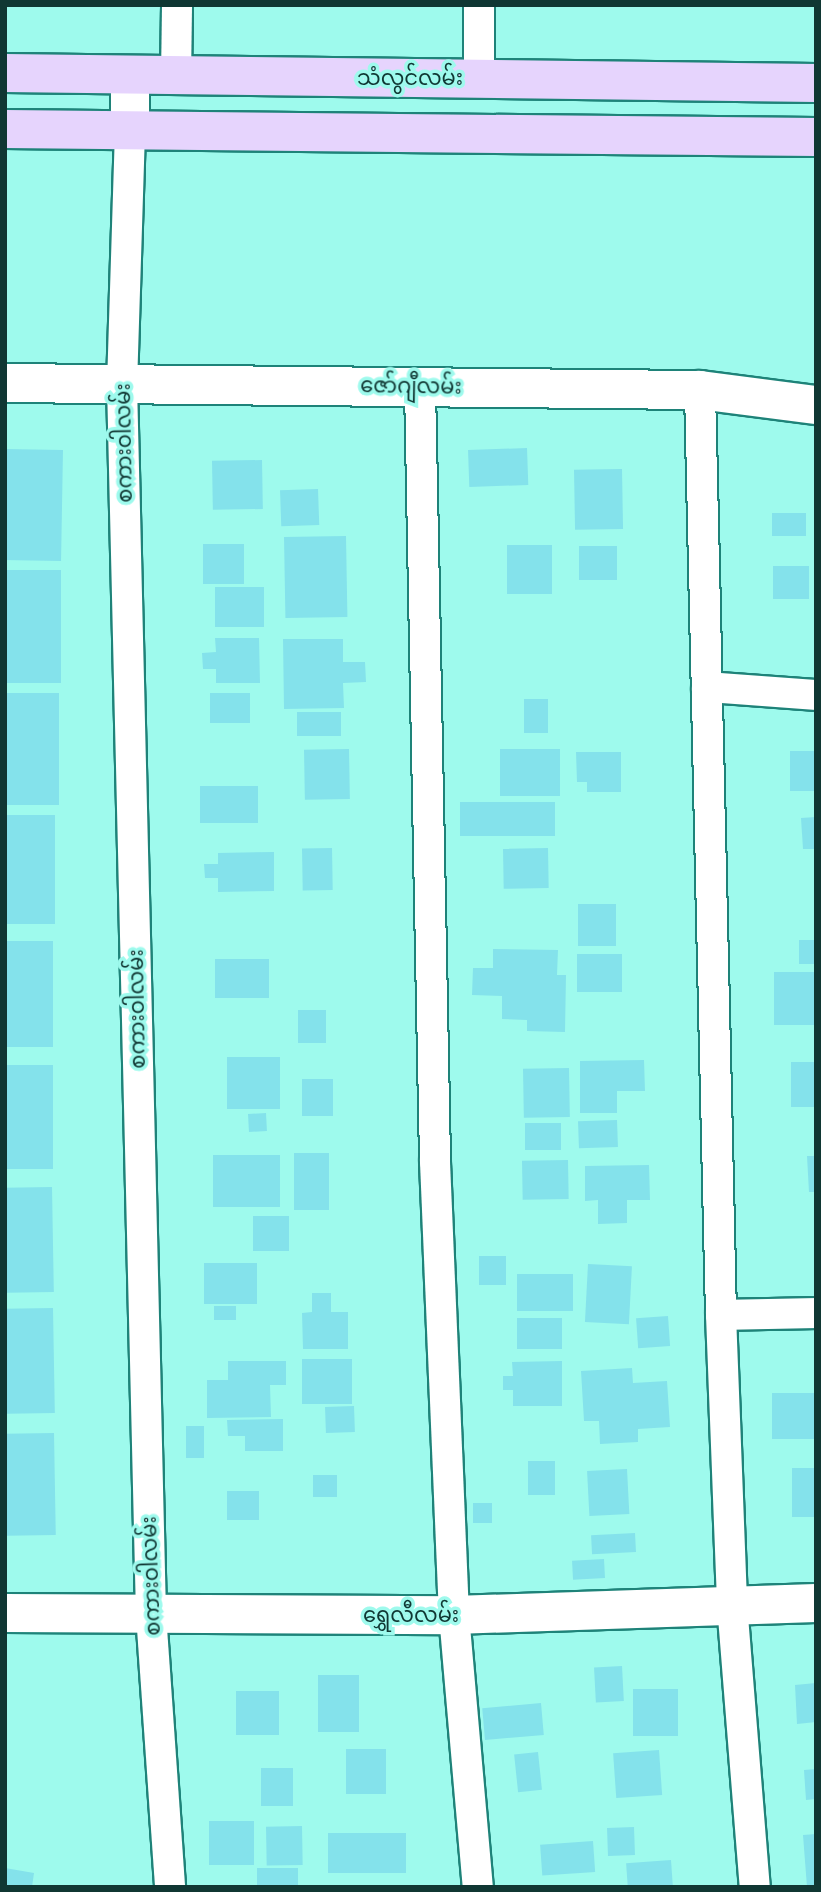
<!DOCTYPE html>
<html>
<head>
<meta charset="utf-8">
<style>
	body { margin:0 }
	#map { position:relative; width:821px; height:1892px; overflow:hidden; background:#9efaed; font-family:"DejaVu Sans","Noto Sans Myanmar",sans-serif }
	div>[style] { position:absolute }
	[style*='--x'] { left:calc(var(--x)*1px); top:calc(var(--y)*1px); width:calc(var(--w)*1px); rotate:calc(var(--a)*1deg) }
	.building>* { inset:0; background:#84e2eb; transform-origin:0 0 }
	.roads { filter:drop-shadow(2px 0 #1e8379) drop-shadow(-2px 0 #1e8379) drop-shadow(0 2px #1e8379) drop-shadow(0 -2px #1e8379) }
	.street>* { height:30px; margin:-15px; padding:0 15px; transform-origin:15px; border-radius:15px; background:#fff }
	.secondary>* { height:38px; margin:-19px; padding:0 19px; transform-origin:19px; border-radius:19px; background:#fff }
	.primary>* { height:38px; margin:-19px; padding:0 19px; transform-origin:19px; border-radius:19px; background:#e6d4fd }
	span { translate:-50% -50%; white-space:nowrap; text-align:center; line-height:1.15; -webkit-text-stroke:7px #9efaed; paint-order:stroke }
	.street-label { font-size:21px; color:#103733 }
	.frame { position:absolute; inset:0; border:7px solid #103733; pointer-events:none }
</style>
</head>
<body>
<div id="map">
	<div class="building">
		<i style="left:527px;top:448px;width:37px;height:59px;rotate:88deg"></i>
		<i style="left:5px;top:449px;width:58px;height:111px;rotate:1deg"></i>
		<i style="left:262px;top:460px;width:49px;height:50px;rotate:89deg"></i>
		<i style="left:622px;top:469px;width:60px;height:48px;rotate:89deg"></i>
		<i style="left:318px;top:489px;width:36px;height:38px;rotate:88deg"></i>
		<i style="left:772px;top:513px;width:34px;height:23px"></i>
		<i style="left:346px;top:536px;width:81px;height:62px;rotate:89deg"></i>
		<i style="left:203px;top:544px;width:41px;height:40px"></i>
		<i style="left:552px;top:545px;width:49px;height:45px;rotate:90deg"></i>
		<i style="left:617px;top:546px;width:34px;height:38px;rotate:90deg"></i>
		<i style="left:809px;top:566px;width:33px;height:36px;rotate:90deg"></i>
		<i style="left:5px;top:570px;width:56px;height:113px"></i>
		<i style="left:215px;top:587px;width:49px;height:40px"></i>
		<i style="clip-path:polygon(215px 638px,259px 638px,260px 683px,216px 683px,216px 669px,203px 669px,202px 653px,216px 652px)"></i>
		<i style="clip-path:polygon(283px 639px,343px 639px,343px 662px,365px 662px,366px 682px,343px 683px,344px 708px,284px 709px)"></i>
		<i style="left:5px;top:693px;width:54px;height:112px"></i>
		<i style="left:210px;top:693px;width:40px;height:30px"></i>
		<i style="left:524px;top:699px;width:24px;height:34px"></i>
		<i style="left:341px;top:712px;width:24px;height:44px;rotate:90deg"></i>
		<i style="left:349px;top:749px;width:50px;height:45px;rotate:89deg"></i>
		<i style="left:500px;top:749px;width:60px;height:47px"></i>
		<i style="left:816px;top:751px;width:40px;height:26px;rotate:90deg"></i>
		<i style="clip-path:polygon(576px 752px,621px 752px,621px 792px,587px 792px,587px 782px,577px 782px)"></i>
		<i style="left:200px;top:786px;width:58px;height:37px"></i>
		<i style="left:555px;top:802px;width:34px;height:95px;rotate:90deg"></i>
		<i style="left:5px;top:815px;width:50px;height:109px"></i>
		<i style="clip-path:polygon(816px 817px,816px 849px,803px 849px,801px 818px)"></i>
		<i style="left:332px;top:848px;width:42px;height:30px;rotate:89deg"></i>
		<i style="left:548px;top:848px;width:40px;height:45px;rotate:89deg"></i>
		<i style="clip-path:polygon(274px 852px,274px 891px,218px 892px,218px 878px,205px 878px,204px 864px,218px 864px,218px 853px)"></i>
		<i style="left:578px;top:904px;width:38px;height:42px"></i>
		<i style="left:816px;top:940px;width:24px;height:17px;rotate:90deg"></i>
		<i style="left:5px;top:941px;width:48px;height:106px"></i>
		<i style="clip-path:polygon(493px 949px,558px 950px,557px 975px,566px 975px,565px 1032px,527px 1031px,527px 1020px,502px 1019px,502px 996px,472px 995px,473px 968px,493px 968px)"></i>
		<i style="left:622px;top:954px;width:38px;height:45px;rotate:90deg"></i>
		<i style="left:269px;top:959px;width:39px;height:54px;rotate:90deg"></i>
		<i style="left:816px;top:972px;width:53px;height:42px;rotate:90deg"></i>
		<i style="left:298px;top:1010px;width:28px;height:33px"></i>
		<i style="left:227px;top:1057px;width:53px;height:52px"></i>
		<i style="clip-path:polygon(644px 1060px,645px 1091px,617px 1091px,617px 1113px,580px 1113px,580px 1061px)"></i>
		<i style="left:816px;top:1062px;width:45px;height:25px;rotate:90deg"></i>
		<i style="left:5px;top:1065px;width:48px;height:104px"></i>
		<i style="left:569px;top:1068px;width:49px;height:46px;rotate:89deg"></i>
		<i style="left:302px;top:1079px;width:31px;height:37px"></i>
		<i style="left:266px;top:1113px;width:18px;height:18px;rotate:87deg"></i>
		<i style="left:617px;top:1120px;width:27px;height:39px;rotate:88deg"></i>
		<i style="left:525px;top:1123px;width:36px;height:27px"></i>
		<i style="left:294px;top:1153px;width:35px;height:57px"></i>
		<i style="left:213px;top:1155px;width:67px;height:52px"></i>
		<i style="clip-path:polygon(807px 1156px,816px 1156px,816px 1192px,809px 1192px)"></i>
		<i style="left:568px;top:1160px;width:39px;height:46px;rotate:89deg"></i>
		<i style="clip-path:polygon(649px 1165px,650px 1200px,627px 1200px,627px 1223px,598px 1224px,598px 1200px,585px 1201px,585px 1166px)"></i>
		<i style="left:52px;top:1187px;width:105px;height:47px;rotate:89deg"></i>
		<i style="left:253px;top:1216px;width:36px;height:35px"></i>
		<i style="left:479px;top:1256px;width:27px;height:29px"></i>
		<i style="left:204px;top:1263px;width:53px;height:41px"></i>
		<i style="left:588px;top:1264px;width:44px;height:58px;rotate:3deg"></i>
		<i style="left:517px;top:1274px;width:56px;height:37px"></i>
		<i style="clip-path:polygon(312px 1293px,331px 1293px,331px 1312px,348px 1312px,348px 1349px,303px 1349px,302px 1313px,312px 1312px)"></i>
		<i style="left:214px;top:1306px;width:22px;height:14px"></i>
		<i style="left:53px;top:1308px;width:105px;height:48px;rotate:89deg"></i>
		<i style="left:668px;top:1316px;width:30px;height:32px;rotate:86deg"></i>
		<i style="left:517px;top:1318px;width:45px;height:31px"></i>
		<i style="left:352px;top:1359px;width:45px;height:50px;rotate:90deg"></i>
		<i style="clip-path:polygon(228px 1361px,286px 1361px,286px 1385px,270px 1385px,271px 1417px,207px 1418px,207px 1380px,228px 1380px)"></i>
		<i style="clip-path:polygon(562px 1361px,562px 1406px,513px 1406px,513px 1390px,503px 1390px,503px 1376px,513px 1376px,512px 1362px)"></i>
		<i style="clip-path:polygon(632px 1368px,633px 1383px,667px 1381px,670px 1427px,638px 1429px,638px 1442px,600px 1444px,599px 1421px,584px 1421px,581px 1371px)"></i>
		<i style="left:816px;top:1393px;width:46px;height:44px;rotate:90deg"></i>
		<i style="left:354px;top:1406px;width:26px;height:29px;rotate:88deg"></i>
		<i style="clip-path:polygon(283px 1419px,283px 1451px,245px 1451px,245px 1436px,228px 1436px,227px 1420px)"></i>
		<i style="left:186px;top:1426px;width:18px;height:32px"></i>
		<i style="left:54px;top:1433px;width:102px;height:49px;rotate:89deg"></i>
		<i style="left:528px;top:1461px;width:27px;height:34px"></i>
		<i style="left:816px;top:1468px;width:49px;height:24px;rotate:90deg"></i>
		<i style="left:627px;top:1469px;width:45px;height:40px;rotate:87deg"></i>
		<i style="left:313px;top:1475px;width:24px;height:22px"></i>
		<i style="left:227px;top:1491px;width:32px;height:29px"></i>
		<i style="left:473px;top:1503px;width:19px;height:20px"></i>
		<i style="left:635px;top:1533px;width:19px;height:44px;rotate:87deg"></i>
		<i style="left:604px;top:1559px;width:19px;height:32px;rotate:87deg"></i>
		<i style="left:622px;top:1666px;width:35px;height:28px;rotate:87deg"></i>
		<i style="left:318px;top:1675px;width:41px;height:57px"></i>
		<i style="clip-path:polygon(816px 1683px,816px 1722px,797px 1724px,795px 1685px)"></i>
		<i style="left:633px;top:1689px;width:45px;height:47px"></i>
		<i style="left:236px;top:1691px;width:43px;height:44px"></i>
		<i style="left:541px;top:1703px;width:32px;height:59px;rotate:85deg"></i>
		<i style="left:346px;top:1749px;width:40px;height:45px"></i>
		<i style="left:659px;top:1750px;width:45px;height:46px;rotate:86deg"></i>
		<i style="left:538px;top:1752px;width:38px;height:24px;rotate:84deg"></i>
		<i style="left:261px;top:1768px;width:32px;height:38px"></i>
		<i style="clip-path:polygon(816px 1769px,816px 1799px,806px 1800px,804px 1770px)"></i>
		<i style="left:209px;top:1821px;width:45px;height:44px"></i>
		<i style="left:302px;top:1826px;width:39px;height:36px;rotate:89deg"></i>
		<i style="left:634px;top:1827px;width:28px;height:27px;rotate:88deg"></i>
		<i style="left:328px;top:1833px;width:78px;height:40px"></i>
		<i style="clip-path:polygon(816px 1834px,816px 1887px,807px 1887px,803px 1835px)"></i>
		<i style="left:593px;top:1841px;width:31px;height:53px;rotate:86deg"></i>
		<i style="left:671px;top:1860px;width:26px;height:45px;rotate:86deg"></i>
		<i style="clip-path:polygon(5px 1868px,34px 1873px,32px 1887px,5px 1887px)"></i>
		<i style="left:257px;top:1868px;width:41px;height:19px"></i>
	</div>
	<div class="roads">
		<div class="street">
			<i style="--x:176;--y:78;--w:73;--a:-89.2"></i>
			<i style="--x:479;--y:78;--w:73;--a:-90"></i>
			<i style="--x:130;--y:131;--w:253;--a:91.8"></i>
			<i style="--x:122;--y:384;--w:1230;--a:88.65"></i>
			<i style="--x:151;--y:1614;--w:274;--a:86"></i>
			<i style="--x:420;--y:386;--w:776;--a:88.89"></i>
			<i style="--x:435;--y:1162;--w:453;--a:87.6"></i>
			<i style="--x:454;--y:1615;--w:273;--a:85"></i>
			<i style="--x:700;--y:390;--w:925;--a:88.7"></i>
			<i style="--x:721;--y:1315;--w:289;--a:87.8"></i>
			<i style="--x:732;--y:1604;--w:284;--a:85.4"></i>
			<i style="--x:707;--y:687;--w:109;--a:4.2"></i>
			<i style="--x:721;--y:1315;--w:95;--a:-1.2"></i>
		</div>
		<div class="secondary">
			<i style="--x:130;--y:131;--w:54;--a:-90"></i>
			<i style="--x:5;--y:383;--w:695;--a:0.58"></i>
			<i style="--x:700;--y:390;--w:117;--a:7.4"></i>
			<i style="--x:5;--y:1613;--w:449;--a:0.3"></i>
			<i style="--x:454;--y:1615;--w:362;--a:-1.9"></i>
		</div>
		<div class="primary">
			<i style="--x:5;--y:73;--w:811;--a:0.71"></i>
			<i style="--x:5;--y:129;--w:811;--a:0.57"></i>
		</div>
	</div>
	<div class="street-label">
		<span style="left:410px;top:78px">သံလွင်လမ်း</span>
		<span style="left:411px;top:386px;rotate:1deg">ဇော်ဂျီလမ်း</span>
		<span style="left:124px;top:443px;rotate:-91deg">စကားဝါလမ်း</span>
		<span style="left:137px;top:1009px;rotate:-91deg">စကားဝါလမ်း</span>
		<span style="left:151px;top:1576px;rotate:-92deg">စကားဝါလမ်း</span>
		<span style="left:411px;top:1615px">ရွှေလီလမ်း</span>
	</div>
	<div class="frame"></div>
</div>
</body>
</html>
